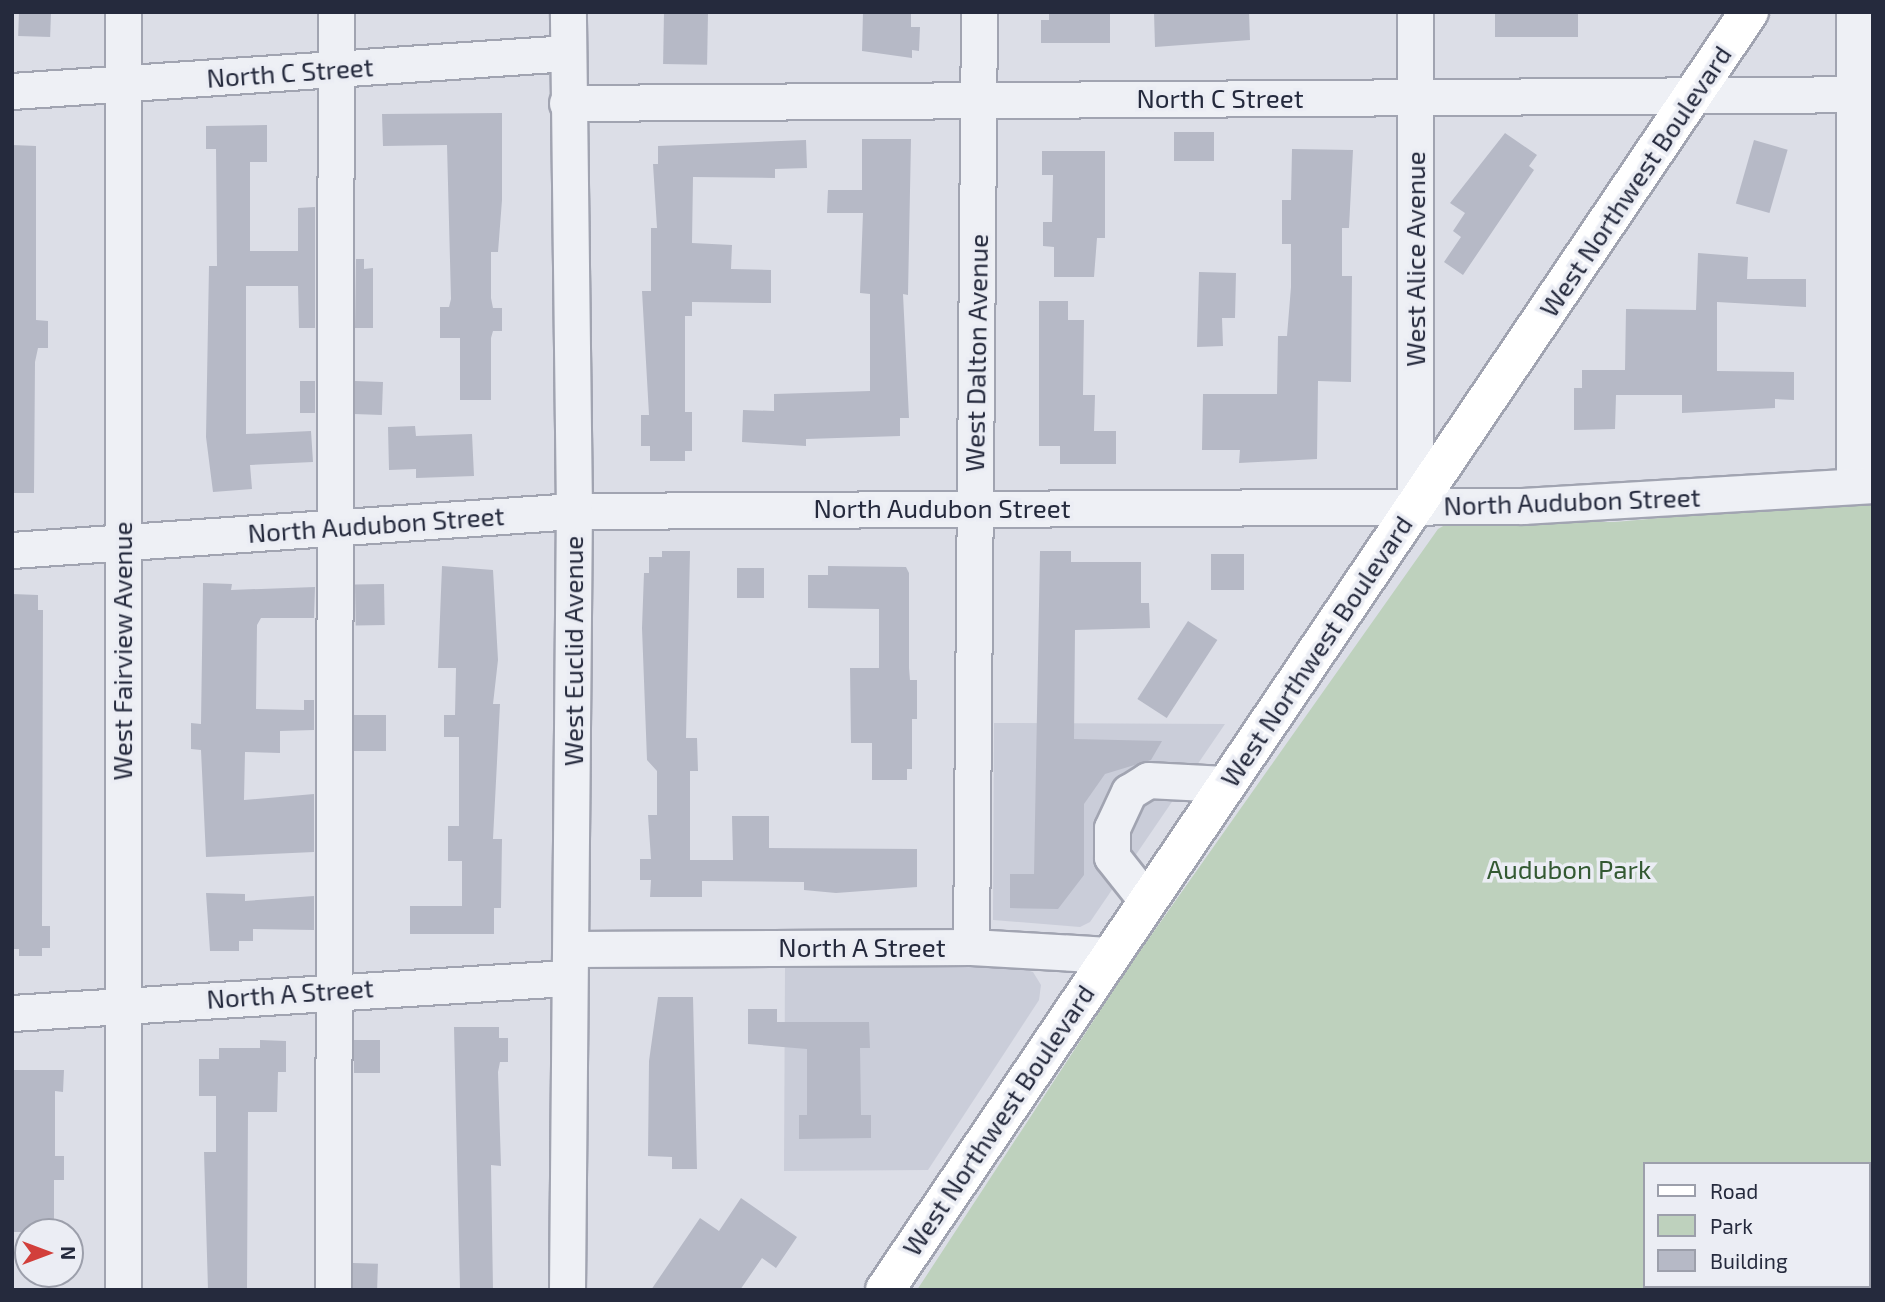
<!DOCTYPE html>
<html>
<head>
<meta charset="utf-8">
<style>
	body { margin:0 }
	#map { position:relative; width:1885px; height:1302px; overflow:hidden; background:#dcdee7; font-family:"Exo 2",sans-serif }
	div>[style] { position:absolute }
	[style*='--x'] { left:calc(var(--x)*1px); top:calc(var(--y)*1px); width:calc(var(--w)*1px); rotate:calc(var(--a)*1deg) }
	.built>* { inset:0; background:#cacdd9 }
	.green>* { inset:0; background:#bed1bd }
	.building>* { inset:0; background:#b6b9c6; transform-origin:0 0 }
	.roads { filter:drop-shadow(2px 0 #a1a4b1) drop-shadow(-2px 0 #a1a4b1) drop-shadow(0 2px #a1a4b1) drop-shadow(0 -2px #a1a4b1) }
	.minor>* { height:35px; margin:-17.5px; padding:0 17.5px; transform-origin:17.5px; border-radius:17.5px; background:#eef0f5 }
	.major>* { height:38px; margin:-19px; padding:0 19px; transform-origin:19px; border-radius:19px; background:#fff }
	span { translate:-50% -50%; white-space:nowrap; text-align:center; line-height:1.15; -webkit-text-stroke:7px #ebedf4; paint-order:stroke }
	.street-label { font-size:26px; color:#252a3d }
	.park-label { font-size:26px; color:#335932 }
	.frame { position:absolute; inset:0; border:14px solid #252a3d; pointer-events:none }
	.legend { position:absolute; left:1643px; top:1162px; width:228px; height:126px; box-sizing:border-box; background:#ebedf4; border:2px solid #9c9fab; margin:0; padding:9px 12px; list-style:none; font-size:21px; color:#252a3d }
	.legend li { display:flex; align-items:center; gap:14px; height:35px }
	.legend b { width:35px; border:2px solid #9c9fab }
	.north { position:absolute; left:14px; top:1218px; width:70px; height:70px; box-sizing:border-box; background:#ebedf4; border:2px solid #9c9fab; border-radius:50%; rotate:90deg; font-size:19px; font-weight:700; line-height:28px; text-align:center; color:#252a3d }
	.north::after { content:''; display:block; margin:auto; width:24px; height:32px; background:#d23f3b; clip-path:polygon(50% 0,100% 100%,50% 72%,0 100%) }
</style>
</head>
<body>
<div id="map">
	<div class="built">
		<i style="clip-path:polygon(994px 723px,1225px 724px,1090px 922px,1080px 927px,993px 920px)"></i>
		<i style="clip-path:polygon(785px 966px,1016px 967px,1033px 972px,1041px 985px,1039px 1000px,928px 1170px,784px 1171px)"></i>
	</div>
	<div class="green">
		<i style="clip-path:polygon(evenodd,1873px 499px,1873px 1290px,917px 1290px,1128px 968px,1438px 529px,1450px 522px,1615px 522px,1873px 499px,1645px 1164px,1869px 1164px,1869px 1286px,1645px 1286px,1645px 1164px)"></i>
	</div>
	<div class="building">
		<i style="left:19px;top:12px;width:32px;height:24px;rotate:2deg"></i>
		<i style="left:664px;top:12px;width:44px;height:52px;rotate:1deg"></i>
		<i style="clip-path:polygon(863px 12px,911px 13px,911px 27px,920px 27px,919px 51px,912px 50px,912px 58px,862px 51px)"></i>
		<i style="clip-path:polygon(1049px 12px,1110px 12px,1110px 43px,1041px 43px,1041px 20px,1049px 20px)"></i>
		<i style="clip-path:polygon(1154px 12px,1249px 12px,1250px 40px,1155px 47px)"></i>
		<i style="left:1495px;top:12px;width:83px;height:25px"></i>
		<i style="clip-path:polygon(502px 113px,502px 200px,498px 252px,491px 252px,491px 298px,493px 308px,502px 308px,502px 331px,493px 331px,491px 338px,491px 400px,460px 400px,460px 338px,440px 338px,440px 307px,449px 307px,451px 299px,447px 145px,383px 146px,382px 114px)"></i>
		<i style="clip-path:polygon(267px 125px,267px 162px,250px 162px,250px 251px,298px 251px,298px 208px,315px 207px,315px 328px,299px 328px,298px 286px,246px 286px,246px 434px,311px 431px,313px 462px,250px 465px,252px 489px,213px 492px,206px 437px,209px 266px,217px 266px,216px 149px,206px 149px,206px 126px)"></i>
		<i style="left:1174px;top:132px;width:40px;height:29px"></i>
		<i style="clip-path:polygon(1505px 133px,1537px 155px,1529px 166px,1534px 170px,1463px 275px,1444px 262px,1461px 237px,1453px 231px,1465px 213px,1450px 203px)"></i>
		<i style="clip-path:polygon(862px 139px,911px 139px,908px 295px,903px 294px,909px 418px,900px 418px,900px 436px,806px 439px,806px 446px,742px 442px,743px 410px,774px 411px,774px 394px,870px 391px,870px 294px,860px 293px,863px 213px,827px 213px,828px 190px,862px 190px)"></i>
		<i style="clip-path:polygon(806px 140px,807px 168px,775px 169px,775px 178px,693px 177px,692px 243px,732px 245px,731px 269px,771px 270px,771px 303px,692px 302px,692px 316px,685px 316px,685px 412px,692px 412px,692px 451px,685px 451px,685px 461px,650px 461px,650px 446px,641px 446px,641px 415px,649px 415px,642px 291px,651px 291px,651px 228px,657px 228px,653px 164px,658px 164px,658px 146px)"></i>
		<i style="left:1754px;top:140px;width:35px;height:66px;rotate:16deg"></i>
		<i style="clip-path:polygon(12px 145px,36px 146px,36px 320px,48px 321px,48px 348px,38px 348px,35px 362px,34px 493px,12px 493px)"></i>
		<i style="clip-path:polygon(1292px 149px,1353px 150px,1349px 228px,1342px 228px,1342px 276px,1352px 276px,1351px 382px,1318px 381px,1317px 459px,1239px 463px,1240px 450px,1202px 450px,1203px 394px,1277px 394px,1278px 336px,1287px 336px,1291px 287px,1291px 244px,1282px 244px,1282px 200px,1291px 200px)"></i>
		<i style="clip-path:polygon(1042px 151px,1105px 151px,1105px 238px,1097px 238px,1094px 277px,1054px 277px,1054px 247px,1043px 246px,1043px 222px,1052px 222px,1053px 175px,1042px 175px)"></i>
		<i style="clip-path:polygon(1698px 253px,1748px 257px,1747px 279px,1806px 279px,1806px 307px,1717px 302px,1717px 371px,1794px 372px,1794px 400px,1775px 399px,1775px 408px,1682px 413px,1682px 395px,1616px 395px,1615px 429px,1574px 430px,1574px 388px,1582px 388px,1582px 370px,1625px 370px,1626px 309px,1696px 310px)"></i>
		<i style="clip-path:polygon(356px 259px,364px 259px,364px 269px,373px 268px,373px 328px,355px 328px)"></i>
		<i style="clip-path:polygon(1199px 272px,1236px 273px,1235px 318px,1222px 318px,1223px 346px,1197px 347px)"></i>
		<i style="clip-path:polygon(1039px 301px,1068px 301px,1068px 320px,1084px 320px,1083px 395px,1095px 395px,1094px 431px,1116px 431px,1116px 464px,1060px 464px,1060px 446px,1039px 446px)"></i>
		<i style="left:300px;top:381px;width:15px;height:32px"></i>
		<i style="left:355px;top:381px;width:28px;height:33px;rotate:2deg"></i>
		<i style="clip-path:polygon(415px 426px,416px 436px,472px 434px,474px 476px,416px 478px,416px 469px,389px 470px,388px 427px)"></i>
		<i style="clip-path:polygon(662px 551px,690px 551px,686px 738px,697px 738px,698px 771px,690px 771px,690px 860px,733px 860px,732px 816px,769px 816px,769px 848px,917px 849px,917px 887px,836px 893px,804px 890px,804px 882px,702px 881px,702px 897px,650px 897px,651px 880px,640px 880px,640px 859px,651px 859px,648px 815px,657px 815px,657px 771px,647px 760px,642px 628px,644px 573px,649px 573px,649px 557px,662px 557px)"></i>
		<i style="clip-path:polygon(1040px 551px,1071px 551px,1071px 562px,1141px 562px,1141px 603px,1149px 603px,1150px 628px,1075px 630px,1074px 739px,1162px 741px,1151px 760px,1105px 774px,1084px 804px,1084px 875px,1058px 909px,1010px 908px,1010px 874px,1034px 874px)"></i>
		<i style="left:1211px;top:554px;width:33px;height:36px"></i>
		<i style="clip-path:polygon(442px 566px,493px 570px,498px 660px,493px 704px,500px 704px,493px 839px,502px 839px,501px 908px,494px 908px,494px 934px,410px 934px,410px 906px,462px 906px,462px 861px,448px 861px,448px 826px,459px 826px,459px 737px,444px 737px,444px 715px,455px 715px,456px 668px,438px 668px)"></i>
		<i style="clip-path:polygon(828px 566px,906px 567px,909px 573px,909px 668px,910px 680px,917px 680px,917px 719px,912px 719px,912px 769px,907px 769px,907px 780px,872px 780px,872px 743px,851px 743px,850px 668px,879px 668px,879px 609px,808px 608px,808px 575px,828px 575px)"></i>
		<i style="left:764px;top:568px;width:30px;height:27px;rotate:90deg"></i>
		<i style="clip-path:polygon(203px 583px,232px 584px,231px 590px,315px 587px,314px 618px,261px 618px,257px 625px,256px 709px,304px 710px,304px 700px,314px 700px,314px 730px,280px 731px,280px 753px,245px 752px,244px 800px,314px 794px,314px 852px,206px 857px,201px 750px,191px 749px,191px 723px,201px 724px)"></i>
		<i style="left:384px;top:584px;width:41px;height:29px;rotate:89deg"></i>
		<i style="clip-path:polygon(12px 594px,38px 595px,38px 610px,43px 610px,42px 926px,50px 926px,50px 948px,42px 948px,42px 956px,19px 956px,19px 949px,12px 949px)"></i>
		<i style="left:1188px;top:621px;width:35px;height:93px;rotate:33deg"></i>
		<i style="left:354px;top:715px;width:32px;height:36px"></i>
		<i style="clip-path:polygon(206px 893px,245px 894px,245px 901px,314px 896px,314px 930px,253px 929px,253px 941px,239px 941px,239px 951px,210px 951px)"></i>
		<i style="clip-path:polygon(658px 997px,693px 997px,697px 1169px,672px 1169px,672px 1157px,648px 1156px,649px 1061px)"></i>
		<i style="clip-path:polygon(748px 1009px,777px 1009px,777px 1022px,869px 1022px,870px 1048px,860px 1048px,861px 1115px,871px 1115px,871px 1138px,799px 1139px,799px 1115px,807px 1115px,807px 1049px,748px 1044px)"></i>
		<i style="clip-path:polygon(454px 1027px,499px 1027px,499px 1038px,508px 1038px,508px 1062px,500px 1062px,498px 1072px,501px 1166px,491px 1165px,493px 1290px,460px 1290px)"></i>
		<i style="clip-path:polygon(260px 1040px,286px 1041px,286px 1072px,278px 1072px,277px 1112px,248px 1112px,247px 1290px,208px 1290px,204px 1152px,216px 1152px,216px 1096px,199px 1096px,199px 1059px,219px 1059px,219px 1048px,260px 1048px)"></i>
		<i style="left:354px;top:1040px;width:26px;height:33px"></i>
		<i style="clip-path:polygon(12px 1070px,64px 1070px,63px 1092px,55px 1091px,55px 1156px,64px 1156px,64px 1180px,54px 1180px,54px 1232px,12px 1232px)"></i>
		<i style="clip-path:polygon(741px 1198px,797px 1237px,776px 1268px,762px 1258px,740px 1290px,651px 1290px,700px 1218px,719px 1231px)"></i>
		<i style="left:353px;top:1263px;width:25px;height:27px;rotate:2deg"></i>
	</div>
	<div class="roads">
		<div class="minor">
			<i style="--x:123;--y:12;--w:1278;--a:90"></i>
			<i style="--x:12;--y:91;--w:557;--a:-3.91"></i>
			<i style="--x:567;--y:103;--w:1306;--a:-0.39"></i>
			<i style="--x:1854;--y:485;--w:473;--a:-90"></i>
			<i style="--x:1415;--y:506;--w:494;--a:-90"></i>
			<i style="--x:12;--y:550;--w:563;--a:-3.97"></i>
			<i style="--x:574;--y:511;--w:949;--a:-0.3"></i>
			<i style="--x:1523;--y:506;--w:351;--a:-3.4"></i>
			<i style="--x:1146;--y:900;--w:55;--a:-128.3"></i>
			<i style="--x:1112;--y:857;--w:29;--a:-90"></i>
			<i style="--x:1112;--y:828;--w:40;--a:-65"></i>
			<i style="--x:1129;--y:792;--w:22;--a:-32"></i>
			<i style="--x:1148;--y:780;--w:77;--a:3"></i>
			<i style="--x:971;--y:947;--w:935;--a:-89.51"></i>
			<i style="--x:573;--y:949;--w:398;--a:-0.3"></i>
			<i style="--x:971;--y:947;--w:137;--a:3.3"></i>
			<i style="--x:12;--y:1013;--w:556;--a:-3.61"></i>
			<i style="--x:333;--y:1290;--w:1278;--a:-89.87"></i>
			<i style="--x:567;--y:1290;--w:779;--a:-89.49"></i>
			<i style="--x:574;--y:511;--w:499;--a:-90.7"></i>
		</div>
		<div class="major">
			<i style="--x:885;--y:1290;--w:1543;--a:-55.94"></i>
		</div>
	</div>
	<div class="street-label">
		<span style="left:290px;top:72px;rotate:-4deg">North C Street</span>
		<span style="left:1220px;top:98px">North C Street</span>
		<span style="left:1635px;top:181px;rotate:-56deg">West Northwest Boulevard</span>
		<span style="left:1415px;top:259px;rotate:-90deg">West Alice Avenue</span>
		<span style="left:976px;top:353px;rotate:-89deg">West Dalton Avenue</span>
		<span style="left:1572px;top:501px;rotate:-2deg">North Audubon Street</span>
		<span style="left:942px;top:508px">North Audubon Street</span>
		<span style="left:376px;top:524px;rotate:-4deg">North Audubon Street</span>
		<span style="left:122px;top:651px;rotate:-90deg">West Fairview Avenue</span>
		<span style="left:573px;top:651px;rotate:-90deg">West Euclid Avenue</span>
		<span style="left:1316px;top:651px;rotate:-56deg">West Northwest Boulevard</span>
		<span style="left:862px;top:947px">North A Street</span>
		<span style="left:290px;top:993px;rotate:-4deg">North A Street</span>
		<span style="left:998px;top:1120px;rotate:-56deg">West Northwest Boulevard</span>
	</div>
	<div class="park-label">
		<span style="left:1569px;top:869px">Audubon Park</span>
	</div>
	<div class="frame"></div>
	<ul class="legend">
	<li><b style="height:9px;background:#fff"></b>Road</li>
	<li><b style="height:19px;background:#bed1bd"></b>Park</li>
	<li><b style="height:19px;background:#b6b9c6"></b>Building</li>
	</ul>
	<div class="north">N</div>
</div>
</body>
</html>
